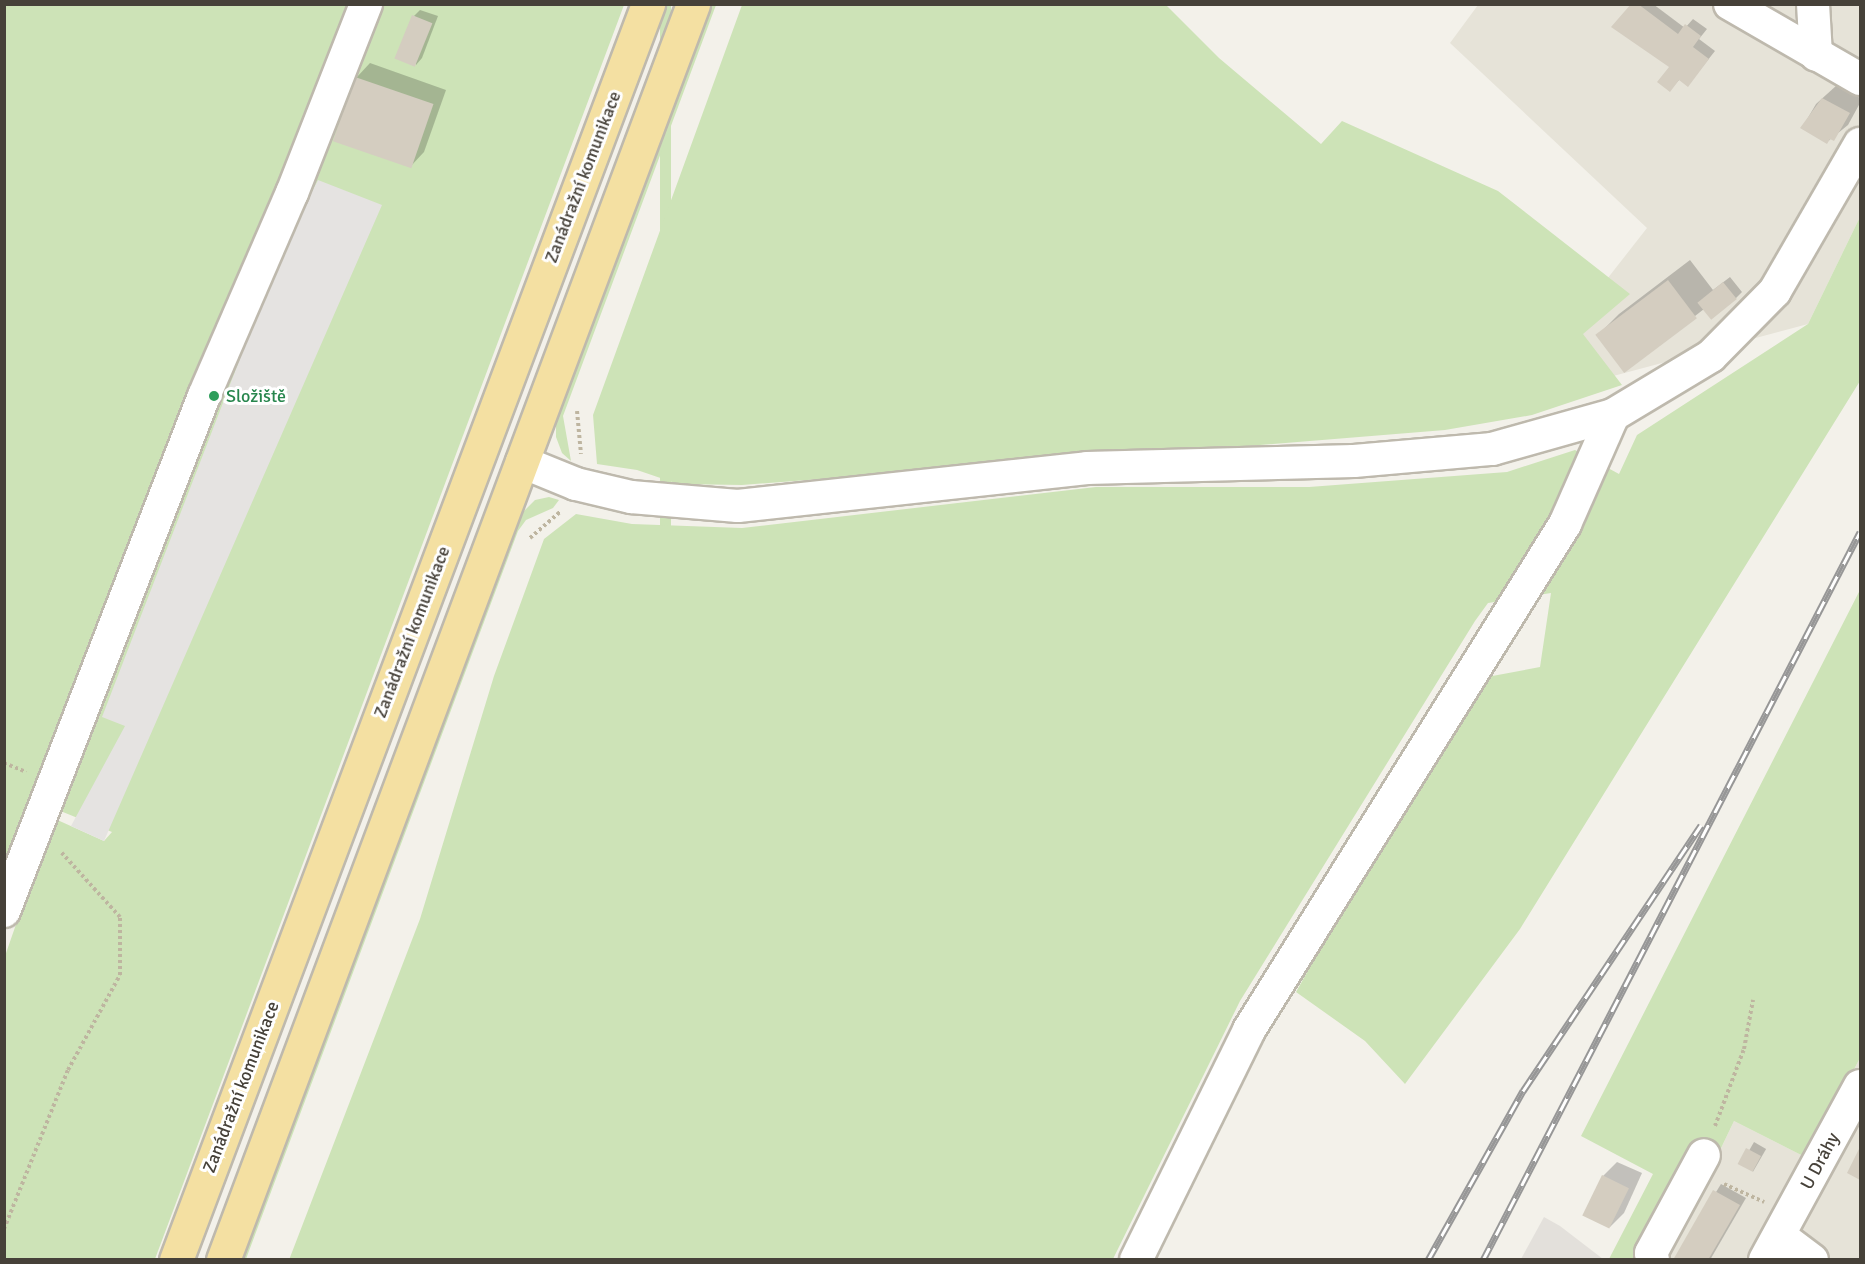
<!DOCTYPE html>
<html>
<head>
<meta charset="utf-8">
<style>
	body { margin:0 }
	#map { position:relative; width:1865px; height:1264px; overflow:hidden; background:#f3f1ea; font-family:Signika,sans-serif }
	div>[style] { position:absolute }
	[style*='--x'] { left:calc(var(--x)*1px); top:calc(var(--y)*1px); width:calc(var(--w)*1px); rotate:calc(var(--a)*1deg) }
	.residential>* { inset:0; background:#e6e3d8 }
	.industrial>* { inset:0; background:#e3e0db }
	.green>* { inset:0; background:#cde3b7; transform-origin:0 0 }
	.parking>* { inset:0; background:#e5e3e1 }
	.shadow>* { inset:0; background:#0003; transform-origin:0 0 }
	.building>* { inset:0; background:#d4cdc0; transform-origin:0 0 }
	.path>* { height:4px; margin-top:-2px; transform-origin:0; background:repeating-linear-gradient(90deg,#beb5a0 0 3px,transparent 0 6px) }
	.roads { filter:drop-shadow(2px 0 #beb9ad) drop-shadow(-2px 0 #beb9ad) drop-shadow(0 2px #beb9ad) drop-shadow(0 -2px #beb9ad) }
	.minor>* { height:32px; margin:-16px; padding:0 16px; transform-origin:16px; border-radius:16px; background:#fff }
	.major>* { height:33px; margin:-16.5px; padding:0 16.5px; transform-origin:16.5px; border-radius:16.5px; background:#f4e0a2 }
	.rail>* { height:7px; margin-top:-3.5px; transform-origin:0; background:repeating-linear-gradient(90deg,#fff 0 14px,#979797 0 28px); box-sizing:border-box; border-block:2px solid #979797 }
	.dots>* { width:16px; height:16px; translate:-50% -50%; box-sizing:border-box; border:3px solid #fff; border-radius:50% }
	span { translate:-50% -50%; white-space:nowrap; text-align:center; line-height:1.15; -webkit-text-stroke:6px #fff; paint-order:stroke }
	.street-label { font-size:18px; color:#464139 }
	.leisure-label { font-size:18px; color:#27864d }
	.left { translate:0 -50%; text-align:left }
	.frame { position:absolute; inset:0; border:6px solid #464139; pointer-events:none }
</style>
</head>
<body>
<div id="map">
	<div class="residential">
		<i style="clip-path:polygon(1478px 5px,1860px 5px,1860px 217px,1808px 324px,1602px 379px,1564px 334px,1647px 228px,1450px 43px)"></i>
		<i style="clip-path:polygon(1860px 1058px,1860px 1259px,1668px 1260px,1734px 1121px,1807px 1158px)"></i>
	</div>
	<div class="industrial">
		<i style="clip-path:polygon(1544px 1217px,1560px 1226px,1603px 1259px,1521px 1259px)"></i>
	</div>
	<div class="green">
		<i style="clip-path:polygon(4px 5px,624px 5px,155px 1259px,5px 1259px,5px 956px,53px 818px,104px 841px,112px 832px,31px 799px,5px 868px)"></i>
		<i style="left:660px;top:5px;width:11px;height:1340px"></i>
		<i style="clip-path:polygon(710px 5px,716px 5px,563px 416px,571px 461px,562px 453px,556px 437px,556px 422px)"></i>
		<i style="clip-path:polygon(742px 5px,1166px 5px,1219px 58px,1321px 144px,1342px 121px,1498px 191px,1630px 294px,1583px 334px,1622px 385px,1532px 415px,1445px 430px,1212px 449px,742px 485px,678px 484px,637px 470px,597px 464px,593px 415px)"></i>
		<i style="clip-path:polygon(1860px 217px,1860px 381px,1520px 929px,1405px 1084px,1365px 1041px,1296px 992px,1381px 840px,1487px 677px,1540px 667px,1551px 593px,1488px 603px,1475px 621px,1240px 1001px,1113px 1259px,289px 1260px,420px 919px,494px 676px,544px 539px,576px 514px,632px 524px,742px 528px,1096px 487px,1309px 487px,1507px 472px,1575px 450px,1619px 474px,1637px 435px,1808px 324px)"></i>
		<i style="clip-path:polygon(549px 497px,559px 500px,553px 508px,526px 520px,518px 531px,246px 1259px,240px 1260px,515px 530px,523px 512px,535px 500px)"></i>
		<i style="clip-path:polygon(1860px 590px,1860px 1058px,1807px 1158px,1734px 1121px,1668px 1259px,1609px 1259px,1653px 1174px,1581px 1136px)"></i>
	</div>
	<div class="parking">
		<i style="clip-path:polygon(318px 180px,382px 205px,104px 841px,71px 826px,125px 726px,102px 717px,283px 247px)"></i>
	</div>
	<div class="shadow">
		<i style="clip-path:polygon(1633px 4px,1653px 4px,1685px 28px,1693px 19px,1707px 29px,1699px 39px,1715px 51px,1688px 85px,1680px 79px,1670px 90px,1671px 67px)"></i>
		<i style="clip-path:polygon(420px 10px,438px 16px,422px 58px,416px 65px,414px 16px)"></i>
		<i style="clip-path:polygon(370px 63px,446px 90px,424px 152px,410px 167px,356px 78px)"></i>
		<i style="clip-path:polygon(1837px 85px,1860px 98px,1860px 103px,1848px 125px,1827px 142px,1802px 128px,1816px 104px)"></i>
		<i style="clip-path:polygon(1690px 260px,1713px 290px,1730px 277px,1742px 292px,1736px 298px,1704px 309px,1626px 370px,1598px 335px,1619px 314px)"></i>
		<i style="left:1754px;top:1142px;width:14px;height:26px;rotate:30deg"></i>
		<i style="clip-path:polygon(1617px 1162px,1642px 1173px,1624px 1213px,1610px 1227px,1603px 1176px)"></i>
		<i style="clip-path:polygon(1721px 1184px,1746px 1198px,1710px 1260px,1674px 1260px)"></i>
	</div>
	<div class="building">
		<i style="clip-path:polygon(1631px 4px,1638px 4px,1678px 34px,1685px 24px,1701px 36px,1693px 47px,1709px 59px,1688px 87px,1679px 80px,1670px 92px,1657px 82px,1669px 67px,1611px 27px)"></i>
		<i style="left:412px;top:15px;width:22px;height:47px;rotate:22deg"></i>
		<i style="left:355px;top:77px;width:83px;height:68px;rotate:19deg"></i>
		<i style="clip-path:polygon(1822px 98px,1850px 113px,1834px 141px,1830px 139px,1827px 144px,1800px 128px)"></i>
		<i style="left:1668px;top:280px;width:48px;height:91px;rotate:53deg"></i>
		<i style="left:1723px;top:282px;width:22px;height:33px;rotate:51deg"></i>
		<i style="clip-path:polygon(1860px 1147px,1860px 1180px,1847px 1173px)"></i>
		<i style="left:1746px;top:1148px;width:17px;height:18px;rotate:28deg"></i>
		<i style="left:1602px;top:1175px;width:30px;height:45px;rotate:26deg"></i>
		<i style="clip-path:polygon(1713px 1190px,1740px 1205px,1708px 1260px,1673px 1260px)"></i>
	</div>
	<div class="path">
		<i style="--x:577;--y:411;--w:43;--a:84.7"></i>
		<i style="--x:530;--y:538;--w:40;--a:-41"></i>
		<i style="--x:4;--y:763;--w:24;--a:22"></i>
		<i style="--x:1715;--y:1126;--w:82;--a:-69.4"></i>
		<i style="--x:1744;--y:1049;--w:50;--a:-79.6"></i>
		<i style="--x:1724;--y:1184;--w:44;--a:24.2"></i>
		<i style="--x:4;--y:1229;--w:171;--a:-68.1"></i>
		<i style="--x:68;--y:1070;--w:108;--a:-61.3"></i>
		<i style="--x:120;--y:975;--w:58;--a:-90"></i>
		<i style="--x:120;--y:917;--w:88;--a:-132.2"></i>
	</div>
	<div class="roads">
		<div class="minor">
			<i style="--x:1730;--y:4;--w:150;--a:30"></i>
			<i style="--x:1813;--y:4;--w:51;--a:86.6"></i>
			<i style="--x:522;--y:462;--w:58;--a:22.2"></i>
			<i style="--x:576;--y:484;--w:57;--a:13.3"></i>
			<i style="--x:631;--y:497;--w:107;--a:4.8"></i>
			<i style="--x:738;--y:506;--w:351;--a:-6.2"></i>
			<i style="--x:1087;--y:468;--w:267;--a:-1.5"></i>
			<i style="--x:1354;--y:461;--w:139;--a:-5"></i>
			<i style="--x:1492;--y:449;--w:126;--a:-15.7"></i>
			<i style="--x:1613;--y:415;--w:114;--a:-31"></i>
			<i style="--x:1711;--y:356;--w:91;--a:-45.4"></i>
			<i style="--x:1775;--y:291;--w:170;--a:-60"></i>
			<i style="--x:4;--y:911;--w:552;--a:-68.78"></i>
			<i style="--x:204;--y:396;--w:221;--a:-66.6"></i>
			<i style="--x:292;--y:193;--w:203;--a:-68.6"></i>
			<i style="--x:1780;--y:1236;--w:40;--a:37"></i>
			<i style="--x:1136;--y:1260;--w:256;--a:-63.8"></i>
			<i style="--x:1249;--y:1030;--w:597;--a:-58.01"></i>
			<i style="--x:1565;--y:524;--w:119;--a:-66.2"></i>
			<i style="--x:1653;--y:1260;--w:7;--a:-106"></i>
			<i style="--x:1651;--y:1253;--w:111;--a:-61.6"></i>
			<i style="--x:1765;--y:1260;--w:198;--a:-61.4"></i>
		</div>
		<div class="major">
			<i style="--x:176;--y:1260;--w:1342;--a:-69.4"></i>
			<i style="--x:223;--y:1260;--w:1341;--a:-69.48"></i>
		</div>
	</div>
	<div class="rail">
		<i style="--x:1428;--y:1260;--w:194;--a:-60.7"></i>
		<i style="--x:1523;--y:1091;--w:320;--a:-56.2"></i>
		<i style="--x:1483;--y:1260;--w:820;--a:-62.62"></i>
	</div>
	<div class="dots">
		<i style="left:214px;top:396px;background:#2e9e5b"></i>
	</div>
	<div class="street-label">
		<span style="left:583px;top:177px;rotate:-69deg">Zanádražní komunikace</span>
		<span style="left:412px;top:632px;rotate:-69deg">Zanádražní komunikace</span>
		<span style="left:241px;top:1087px;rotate:-69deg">Zanádražní komunikace</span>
		<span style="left:1820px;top:1161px;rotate:-62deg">U Dráhy</span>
	</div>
	<div class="leisure-label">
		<span class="left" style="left:226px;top:396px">Složiště</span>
	</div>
	<div class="frame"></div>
</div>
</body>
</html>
